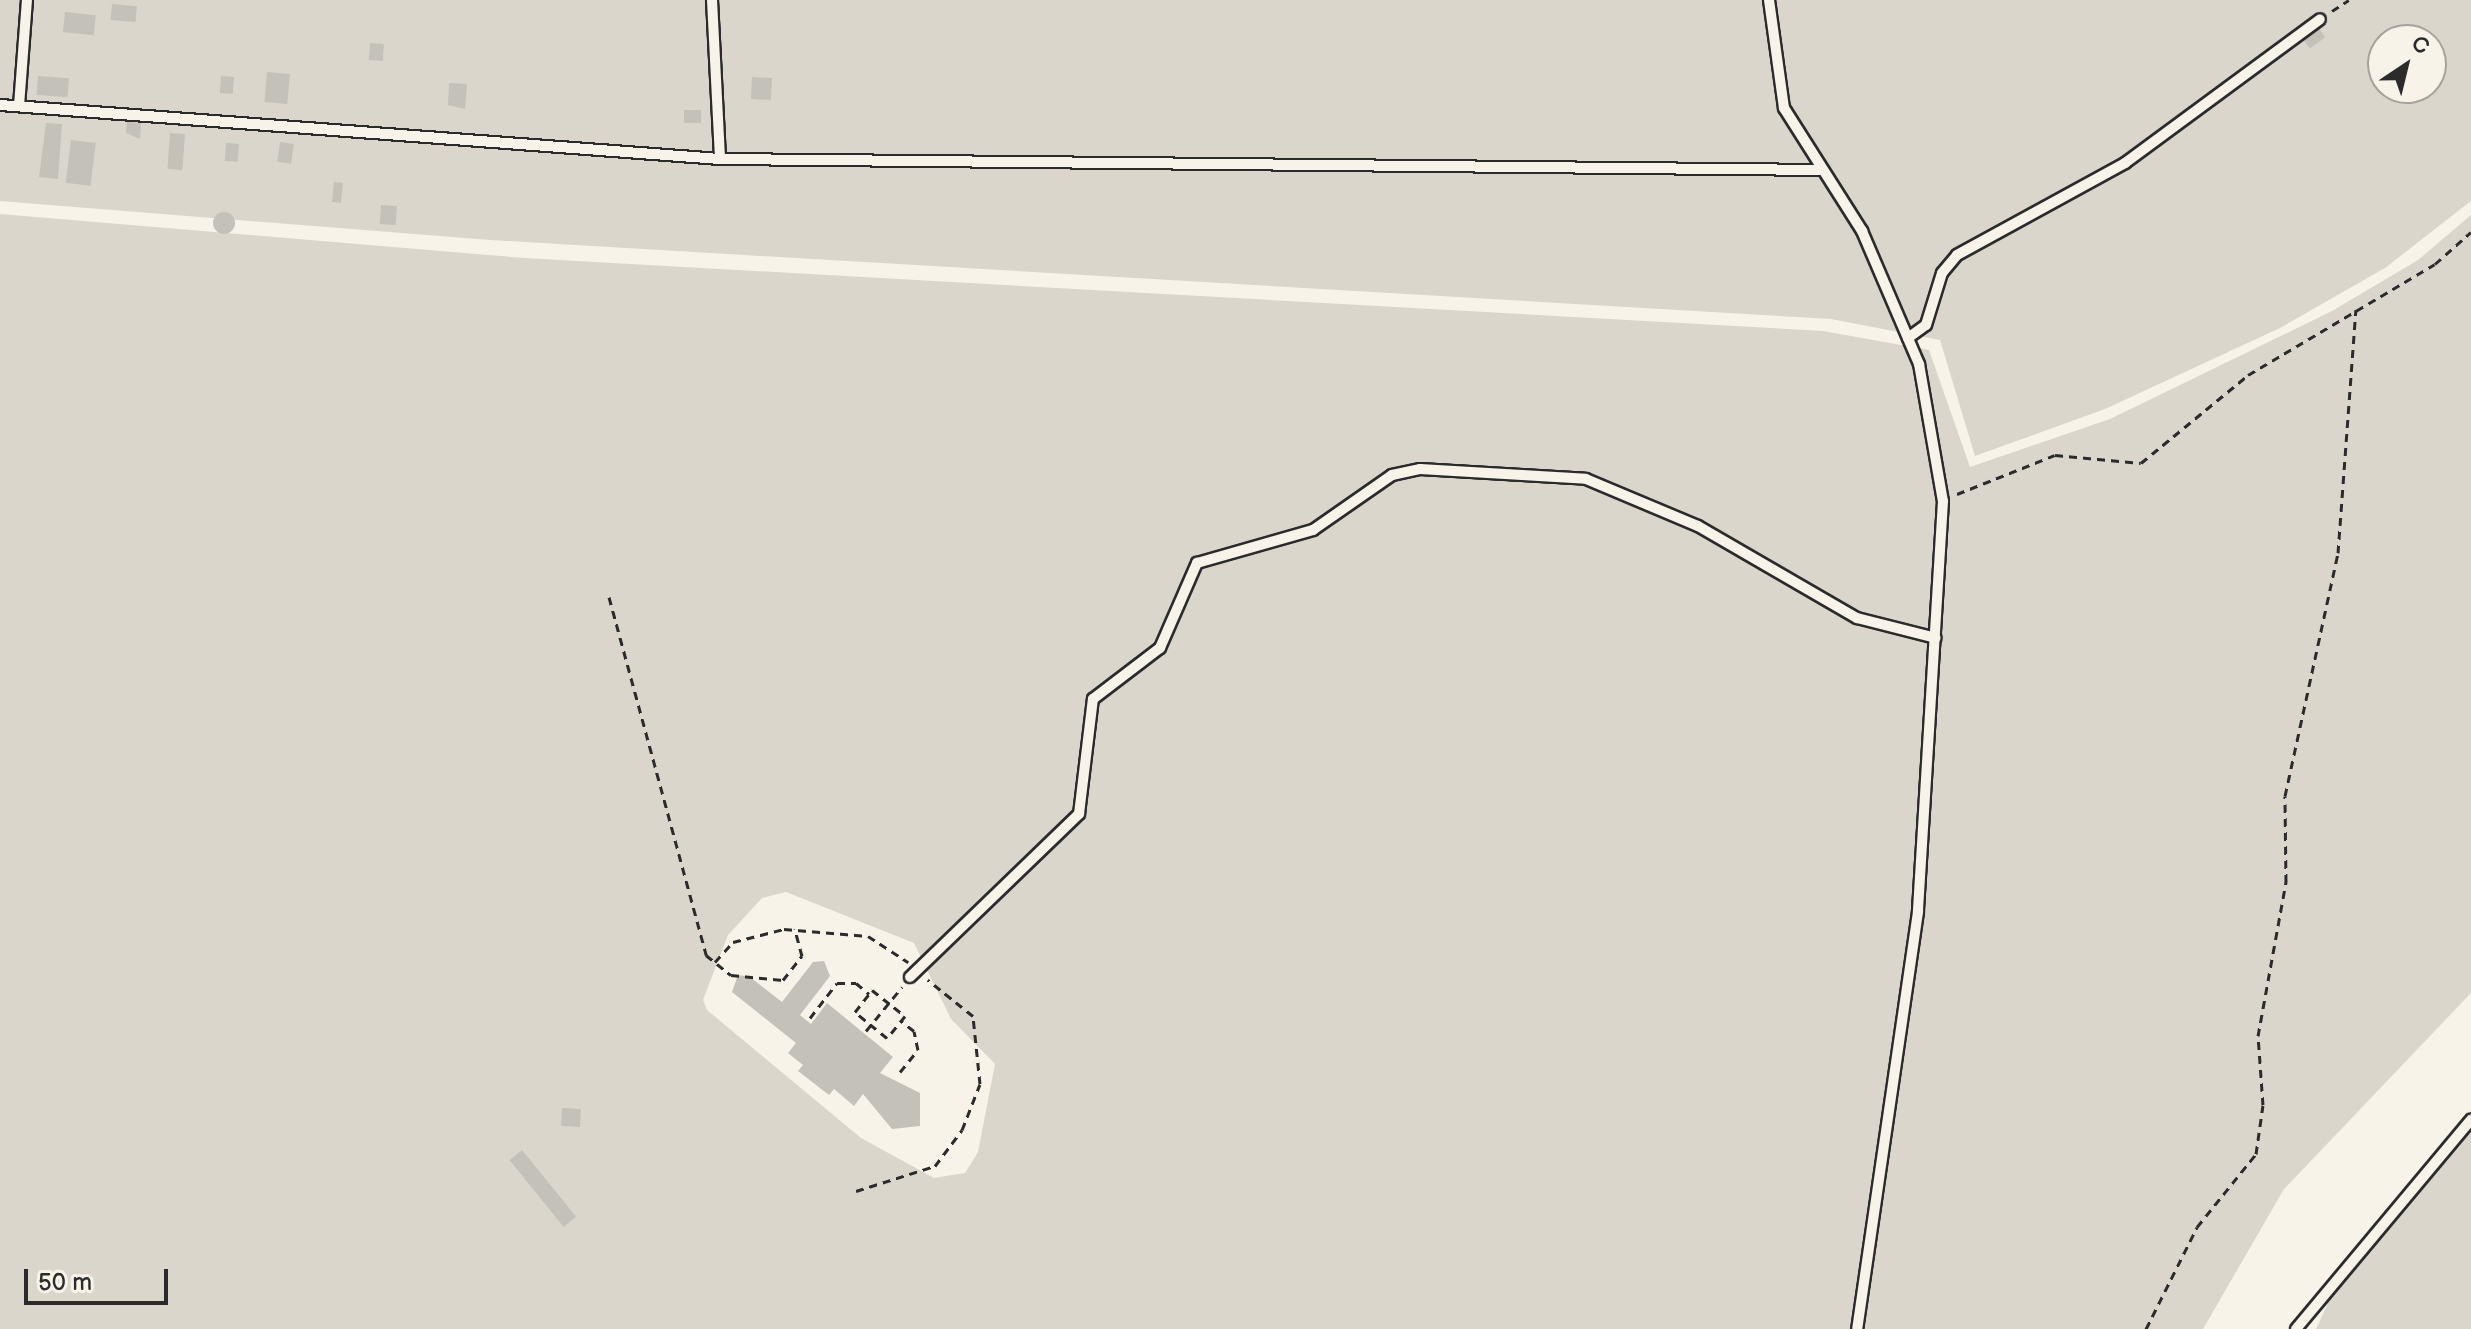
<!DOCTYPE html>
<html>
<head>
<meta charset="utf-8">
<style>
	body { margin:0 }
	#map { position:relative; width:2471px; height:1329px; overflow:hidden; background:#f7f3e8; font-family:"Balsamiq Sans",sans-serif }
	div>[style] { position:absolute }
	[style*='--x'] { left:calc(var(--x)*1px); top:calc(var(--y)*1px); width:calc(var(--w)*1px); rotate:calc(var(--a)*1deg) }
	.green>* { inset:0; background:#dad6cc }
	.building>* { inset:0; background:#c4c1b9; transform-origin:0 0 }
	.round { border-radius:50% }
	.path>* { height:3px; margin-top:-1.5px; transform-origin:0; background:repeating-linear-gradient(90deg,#2b2b2b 0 8px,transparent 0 14px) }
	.roads { filter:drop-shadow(2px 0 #2b2b2b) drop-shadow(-2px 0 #2b2b2b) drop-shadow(0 2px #2b2b2b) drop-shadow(0 -2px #2b2b2b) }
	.service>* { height:10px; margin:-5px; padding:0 5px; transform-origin:5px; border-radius:5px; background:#f7f3e8 }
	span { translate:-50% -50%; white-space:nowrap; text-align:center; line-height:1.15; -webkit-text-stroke:6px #f7f3e8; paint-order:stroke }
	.north { position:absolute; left:2367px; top:24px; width:80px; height:80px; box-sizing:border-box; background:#f7f3e8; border:2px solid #a5a39c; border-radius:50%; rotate:35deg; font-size:22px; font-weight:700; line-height:32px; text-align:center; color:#2b2b2b }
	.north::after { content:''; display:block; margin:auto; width:28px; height:36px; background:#2b2b2b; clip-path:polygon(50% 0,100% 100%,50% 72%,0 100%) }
	.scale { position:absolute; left:24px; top:1269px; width:144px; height:36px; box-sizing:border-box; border:4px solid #2b2b2b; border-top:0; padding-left:10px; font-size:24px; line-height:28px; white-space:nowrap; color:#2b2b2b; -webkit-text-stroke:6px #f7f3e8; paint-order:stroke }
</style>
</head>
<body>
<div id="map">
	<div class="green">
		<i style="clip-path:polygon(evenodd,0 0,2471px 0,2471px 201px,2385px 268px,2280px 328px,2105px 409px,1975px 456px,1940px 340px,1831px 319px,490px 240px,0 201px,0 0,2383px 40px,2431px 40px,2431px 88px,2383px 88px,2383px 40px)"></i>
		<i style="clip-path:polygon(evenodd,0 214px,524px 258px,1823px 331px,1929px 350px,1970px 467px,2110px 419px,2332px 311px,2418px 260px,2471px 215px,2471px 993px,2284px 1189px,2203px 1329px,0 1329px,0 214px,786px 892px,914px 943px,951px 1019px,995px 1064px,978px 1152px,965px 1173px,934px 1178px,861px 1138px,707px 1010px,703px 1000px,728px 935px,762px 898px,786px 892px)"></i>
		<i style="clip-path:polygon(2471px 1120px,2471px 1329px,2316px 1329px,2341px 1275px)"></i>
	</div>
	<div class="building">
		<i style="left:112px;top:4px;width:25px;height:16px;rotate:5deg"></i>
		<i style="left:65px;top:12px;width:31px;height:20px;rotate:6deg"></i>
		<i style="left:2317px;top:26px;width:14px;height:19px;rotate:54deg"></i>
		<i style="left:370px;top:43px;width:14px;height:17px;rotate:4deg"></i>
		<i style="left:267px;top:72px;width:23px;height:30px;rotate:5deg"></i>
		<i style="left:38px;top:76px;width:31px;height:19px;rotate:4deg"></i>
		<i style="left:221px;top:76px;width:13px;height:17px;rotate:4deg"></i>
		<i style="left:752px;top:77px;width:20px;height:22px;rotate:3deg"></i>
		<i style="clip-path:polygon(449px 83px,467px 84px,465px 109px,448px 105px)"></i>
		<i style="left:684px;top:110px;width:17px;height:13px"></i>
		<i style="clip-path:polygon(127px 122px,141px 123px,140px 139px,126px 133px)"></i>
		<i style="clip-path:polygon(46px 123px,62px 124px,58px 179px,39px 177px)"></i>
		<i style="left:170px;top:133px;width:15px;height:36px;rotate:4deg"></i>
		<i style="left:71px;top:140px;width:25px;height:43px;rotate:7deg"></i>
		<i style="left:280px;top:142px;width:14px;height:20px;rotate:8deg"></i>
		<i style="left:226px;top:143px;width:13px;height:18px;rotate:4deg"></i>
		<i style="left:334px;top:182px;width:9px;height:20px;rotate:6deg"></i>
		<i style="left:381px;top:205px;width:16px;height:19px;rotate:4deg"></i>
		<i class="round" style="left:213px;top:212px;width:22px;height:22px"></i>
		<i style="clip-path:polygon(824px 961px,830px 976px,800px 1015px,811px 1024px,827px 1003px,893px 1057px,880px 1073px,920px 1093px,920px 1126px,892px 1129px,863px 1094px,854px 1106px,834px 1089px,829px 1095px,798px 1071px,803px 1065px,788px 1053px,796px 1043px,732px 992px,738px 975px,750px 977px,782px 1002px,813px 962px)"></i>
		<i style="left:562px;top:1108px;width:19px;height:18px;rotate:3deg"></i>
		<i style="left:522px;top:1150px;width:86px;height:16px;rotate:51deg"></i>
	</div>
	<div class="path">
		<i style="--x:2332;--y:11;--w:20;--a:-33"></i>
		<i style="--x:1957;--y:494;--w:105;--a:-21.7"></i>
		<i style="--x:2055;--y:455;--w:86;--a:5.3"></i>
		<i style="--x:2141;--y:463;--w:139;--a:-39.4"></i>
		<i style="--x:2248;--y:375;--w:217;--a:-30.7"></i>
		<i style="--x:2435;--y:264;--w:48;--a:-41.6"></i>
		<i style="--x:609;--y:597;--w:371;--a:74.8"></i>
		<i style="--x:706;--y:955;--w:32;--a:39"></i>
		<i style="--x:731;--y:975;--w:52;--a:5.5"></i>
		<i style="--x:783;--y:980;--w:31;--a:-52"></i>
		<i style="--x:802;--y:956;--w:28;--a:-105"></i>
		<i style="--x:715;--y:962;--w:27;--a:-48"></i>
		<i style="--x:733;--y:942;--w:53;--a:-14.3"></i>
		<i style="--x:784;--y:929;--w:84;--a:4.8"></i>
		<i style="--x:868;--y:936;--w:48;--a:33"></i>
		<i style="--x:872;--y:990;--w:42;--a:38.2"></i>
		<i style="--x:905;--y:1016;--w:28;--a:129"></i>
		<i style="--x:887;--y:1038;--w:41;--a:-140.9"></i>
		<i style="--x:855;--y:1012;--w:28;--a:-52"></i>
		<i style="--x:810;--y:1018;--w:44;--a:-52.4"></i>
		<i style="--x:837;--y:983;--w:19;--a:0"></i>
		<i style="--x:856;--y:983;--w:17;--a:40"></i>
		<i style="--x:866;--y:1031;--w:57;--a:-50.7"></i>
		<i style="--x:900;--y:1072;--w:28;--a:-51"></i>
		<i style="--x:918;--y:1050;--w:19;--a:-102"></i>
		<i style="--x:914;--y:1031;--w:16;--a:-142"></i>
		<i style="--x:856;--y:1191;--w:83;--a:-17.6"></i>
		<i style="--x:935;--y:1166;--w:45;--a:-53.1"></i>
		<i style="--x:962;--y:1130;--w:49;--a:-68.6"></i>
		<i style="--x:980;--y:1084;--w:68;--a:-95.9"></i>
		<i style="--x:973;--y:1016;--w:58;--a:-141.3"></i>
		<i style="--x:2146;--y:1329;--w:114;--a:-63.4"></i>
		<i style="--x:2197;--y:1227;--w:94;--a:-51.1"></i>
		<i style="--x:2256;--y:1154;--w:49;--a:-81.9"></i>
		<i style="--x:2263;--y:1105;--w:69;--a:-94.1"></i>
		<i style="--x:2258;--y:1036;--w:157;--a:-79.7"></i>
		<i style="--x:2286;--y:882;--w:86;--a:-90.7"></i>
		<i style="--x:2285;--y:796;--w:249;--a:-77.7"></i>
		<i style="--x:2338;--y:553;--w:244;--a:-85.8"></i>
	</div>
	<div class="roads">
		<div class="service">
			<i style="--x:712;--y:0;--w:159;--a:87.1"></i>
			<i style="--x:1769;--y:0;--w:109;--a:82.1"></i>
			<i style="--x:1784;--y:108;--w:146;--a:57.6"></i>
			<i style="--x:1862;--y:231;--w:145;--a:66.8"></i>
			<i style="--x:1919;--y:364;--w:139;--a:80.1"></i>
			<i style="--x:1943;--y:501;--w:412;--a:93.5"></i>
			<i style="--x:1918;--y:912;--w:421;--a:98.3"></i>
			<i style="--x:0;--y:105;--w:722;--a:4.29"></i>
			<i style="--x:720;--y:159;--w:1100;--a:0.57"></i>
			<i style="--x:19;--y:106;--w:106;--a:-85.7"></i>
			<i style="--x:1908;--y:338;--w:22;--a:-36"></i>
			<i style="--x:1926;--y:325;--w:54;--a:-72.9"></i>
			<i style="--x:1942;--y:273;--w:23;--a:-50"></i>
			<i style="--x:1957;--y:255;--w:192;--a:-28.7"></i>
			<i style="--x:2125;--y:163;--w:242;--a:-36.4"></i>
			<i style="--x:910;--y:977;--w:235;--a:-44"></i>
			<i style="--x:1079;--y:814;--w:116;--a:-83.1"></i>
			<i style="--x:1093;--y:699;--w:84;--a:-37.3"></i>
			<i style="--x:1160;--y:648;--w:93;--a:-66.5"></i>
			<i style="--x:1197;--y:563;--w:121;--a:-15.9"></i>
			<i style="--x:1313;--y:530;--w:96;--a:-34.8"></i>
			<i style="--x:1392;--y:475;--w:29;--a:-12"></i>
			<i style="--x:1420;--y:469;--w:166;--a:3.4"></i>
			<i style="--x:1586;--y:479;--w:121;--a:22.8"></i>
			<i style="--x:1698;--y:526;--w:184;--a:30.1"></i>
			<i style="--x:1857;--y:618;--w:81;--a:14.2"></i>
			<i style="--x:2296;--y:1329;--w:273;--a:-50.1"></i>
		</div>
	</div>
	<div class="north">С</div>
	<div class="scale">50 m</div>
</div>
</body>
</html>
